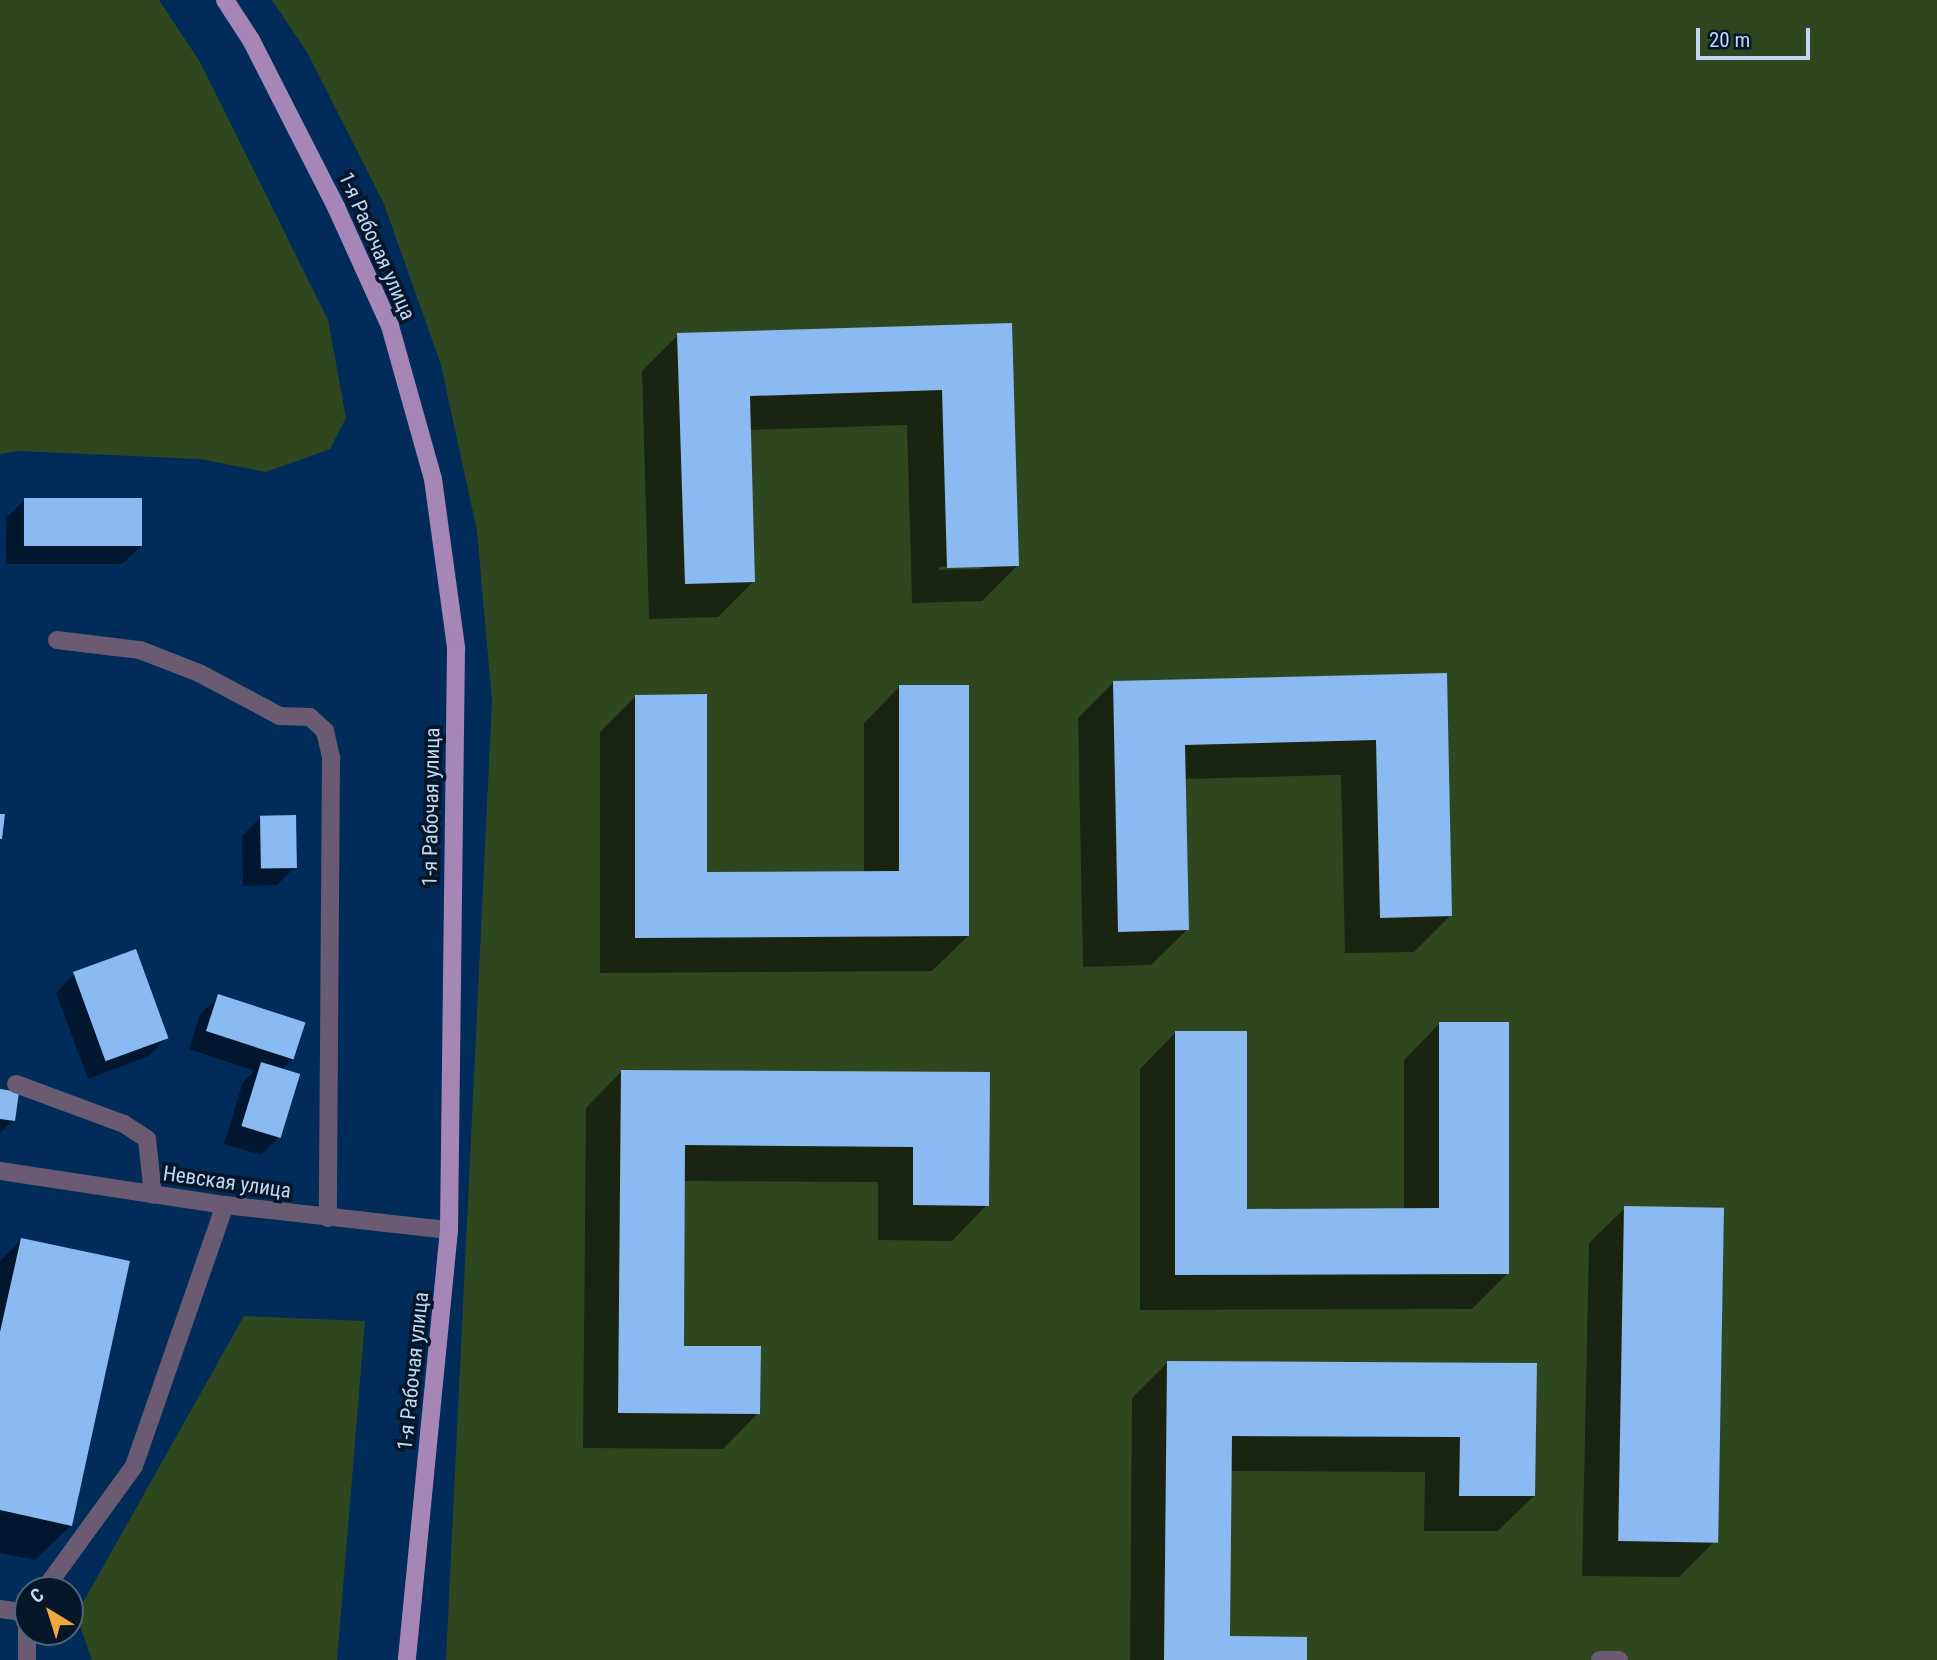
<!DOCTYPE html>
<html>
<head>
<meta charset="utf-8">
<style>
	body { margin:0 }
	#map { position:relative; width:1937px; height:1660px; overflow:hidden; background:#012c59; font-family:"Roboto Condensed",sans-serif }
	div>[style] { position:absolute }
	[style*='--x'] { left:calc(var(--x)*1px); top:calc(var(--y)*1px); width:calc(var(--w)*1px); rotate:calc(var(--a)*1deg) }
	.green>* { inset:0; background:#2f471f }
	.shadow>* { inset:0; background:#0007 }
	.building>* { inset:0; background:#8bb9f1; transform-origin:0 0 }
	.lane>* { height:18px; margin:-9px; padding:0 9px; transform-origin:9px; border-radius:9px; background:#6a5a72 }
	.primary>* { height:18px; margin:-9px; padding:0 9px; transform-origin:9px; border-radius:9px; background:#a686b7 }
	span { translate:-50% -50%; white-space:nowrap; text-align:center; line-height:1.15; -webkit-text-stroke:7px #051629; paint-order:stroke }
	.street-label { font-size:21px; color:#c1d8f4 }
	.north { position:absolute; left:14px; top:1576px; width:70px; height:70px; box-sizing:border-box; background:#051629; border:2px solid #50647a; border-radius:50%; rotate:322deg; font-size:19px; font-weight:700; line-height:28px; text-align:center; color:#c1d8f4 }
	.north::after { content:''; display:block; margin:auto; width:24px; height:32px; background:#eea83c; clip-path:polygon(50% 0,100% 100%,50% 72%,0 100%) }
	.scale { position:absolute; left:1696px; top:28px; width:114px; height:32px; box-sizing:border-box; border:4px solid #c1d8f4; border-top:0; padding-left:9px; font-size:21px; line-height:24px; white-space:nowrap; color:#c1d8f4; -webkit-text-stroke:5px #051629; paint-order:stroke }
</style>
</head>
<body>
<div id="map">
	<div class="green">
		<i style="clip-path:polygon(0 0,159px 0,200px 62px,328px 320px,346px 418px,330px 449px,266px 472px,200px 459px,18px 451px,0 454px)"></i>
		<i style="clip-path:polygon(272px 0,1937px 0,1937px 1660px,446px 1660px,492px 701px,477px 531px,441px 365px,384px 204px,307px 52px)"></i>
		<i style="clip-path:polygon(244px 1316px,365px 1321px,337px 1660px,92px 1660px,76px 1615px)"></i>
	</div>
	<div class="shadow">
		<i style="clip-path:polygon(evenodd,1011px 324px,1018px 565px,982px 601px,912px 603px,907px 425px,750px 430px,754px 581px,718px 617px,649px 619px,642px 371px,678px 335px,1011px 324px,983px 565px,983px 569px,939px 570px,939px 567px,983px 565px)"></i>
		<i style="clip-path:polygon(24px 500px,141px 546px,122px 564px,6px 564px,6px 518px)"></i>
		<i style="clip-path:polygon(1446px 675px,1450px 916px,1414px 952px,1345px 953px,1341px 775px,1184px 779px,1187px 930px,1151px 965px,1083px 967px,1078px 718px,1114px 682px)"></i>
		<i style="clip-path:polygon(899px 687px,968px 936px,932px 971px,600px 973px,600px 732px,636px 696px,705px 873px,864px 873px,864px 723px)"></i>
		<i style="clip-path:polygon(260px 818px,295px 867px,277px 885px,243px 886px,242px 836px)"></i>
		<i style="clip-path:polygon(74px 974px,167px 1037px,149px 1056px,88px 1079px,56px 993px)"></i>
		<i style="clip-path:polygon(219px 996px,293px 1059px,281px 1070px,279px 1137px,261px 1155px,224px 1144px,243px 1082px,255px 1071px,189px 1049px,200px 1014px)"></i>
		<i style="clip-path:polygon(1439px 1024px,1508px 1273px,1472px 1309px,1140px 1310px,1140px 1069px,1175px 1033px,1245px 1211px,1404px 1210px,1404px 1060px)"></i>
		<i style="clip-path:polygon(621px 1072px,989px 1074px,987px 1205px,952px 1241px,878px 1240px,878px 1182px,683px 1181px,682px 1348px,758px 1413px,723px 1449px,583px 1448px,586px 1108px)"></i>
		<i style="clip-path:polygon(0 1090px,13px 1121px,0 1133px)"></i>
		<i style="clip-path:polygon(1625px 1208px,1715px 1541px,1679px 1577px,1582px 1576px,1589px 1243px)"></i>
		<i style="clip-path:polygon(21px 1240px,71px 1525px,35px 1560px,0 1553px,0 1261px)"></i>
		<i style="clip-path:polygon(1168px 1362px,1535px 1365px,1534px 1496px,1498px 1531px,1424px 1531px,1425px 1472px,1230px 1471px,1228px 1638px,1305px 1660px,1130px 1660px,1132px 1398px)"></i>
	</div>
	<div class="building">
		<i style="clip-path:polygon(1012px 323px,1019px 566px,947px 568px,942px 390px,750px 396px,755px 582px,685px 584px,677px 333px)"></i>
		<i style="left:24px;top:498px;width:118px;height:48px"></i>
		<i style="clip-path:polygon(1447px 673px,1452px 916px,1380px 918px,1376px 740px,1185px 745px,1189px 930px,1118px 932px,1113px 681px)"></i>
		<i style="clip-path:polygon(899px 685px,969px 685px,969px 936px,635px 938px,635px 695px,707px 694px,707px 872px,899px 871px)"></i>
		<i style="clip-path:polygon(0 814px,5px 814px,2px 839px,0 839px)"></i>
		<i style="left:296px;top:815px;width:53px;height:36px;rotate:89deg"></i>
		<i style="left:136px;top:949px;width:95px;height:67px;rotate:70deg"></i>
		<i style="left:218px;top:994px;width:92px;height:39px;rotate:18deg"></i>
		<i style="clip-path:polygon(1439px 1022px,1509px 1022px,1509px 1274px,1175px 1275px,1175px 1031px,1247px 1031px,1247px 1209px,1439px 1208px)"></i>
		<i style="left:261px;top:1062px;width:41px;height:67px;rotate:17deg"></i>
		<i style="clip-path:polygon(621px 1070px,990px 1072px,989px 1206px,913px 1205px,913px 1147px,685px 1145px,684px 1346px,761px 1346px,760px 1414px,618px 1413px)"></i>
		<i style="clip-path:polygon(0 1089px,19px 1092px,15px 1121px,0 1119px)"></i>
		<i style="left:1624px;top:1206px;width:100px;height:335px;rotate:1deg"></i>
		<i style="clip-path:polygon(21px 1238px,130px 1261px,72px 1526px,0 1510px,0 1332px)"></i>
		<i style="clip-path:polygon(1167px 1361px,1537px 1363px,1535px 1496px,1459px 1496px,1460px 1437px,1232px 1436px,1230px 1636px,1307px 1637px,1307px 1660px,1164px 1660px)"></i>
	</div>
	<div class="lane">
		<i style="--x:57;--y:640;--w:84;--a:6.9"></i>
		<i style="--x:140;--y:650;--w:63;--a:21.3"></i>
		<i style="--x:199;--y:673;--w:92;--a:28"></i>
		<i style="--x:280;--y:716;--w:30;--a:2"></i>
		<i style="--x:310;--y:717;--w:21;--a:43"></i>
		<i style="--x:325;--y:731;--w:28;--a:77"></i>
		<i style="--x:331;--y:758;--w:460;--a:90.4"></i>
		<i style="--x:16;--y:1084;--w:115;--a:20.3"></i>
		<i style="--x:124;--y:1124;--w:27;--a:33"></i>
		<i style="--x:147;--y:1139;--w:56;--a:83.9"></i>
		<i style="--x:0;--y:1171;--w:228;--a:8.6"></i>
		<i style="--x:225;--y:1205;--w:225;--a:6.4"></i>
		<i style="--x:44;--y:1590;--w:153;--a:-54"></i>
		<i style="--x:134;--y:1466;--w:276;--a:-70.8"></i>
		<i style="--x:0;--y:1609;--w:27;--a:8"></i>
		<i style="--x:27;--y:1613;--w:47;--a:90"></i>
		<i style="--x:1600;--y:1660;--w:19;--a:0"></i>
	</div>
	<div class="primary">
		<i style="--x:225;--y:0;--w:48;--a:57"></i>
		<i style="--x:251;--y:40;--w:187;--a:63"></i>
		<i style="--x:336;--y:207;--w:131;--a:65.6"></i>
		<i style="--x:390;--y:326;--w:159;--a:74.3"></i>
		<i style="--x:433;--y:479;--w:171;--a:82.2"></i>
		<i style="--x:456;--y:648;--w:582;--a:90.69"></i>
		<i style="--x:449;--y:1230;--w:432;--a:95.6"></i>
	</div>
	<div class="street-label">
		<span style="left:377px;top:246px;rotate:66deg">1-я Рабочая улица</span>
		<span style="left:431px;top:807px;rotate:-89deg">1-я Рабочая улица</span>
		<span style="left:227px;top:1182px;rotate:8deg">Невская улица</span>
		<span style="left:413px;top:1371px;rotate:-84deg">1-я Рабочая улица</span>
	</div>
	<div class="north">С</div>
	<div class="scale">20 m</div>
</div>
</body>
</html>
